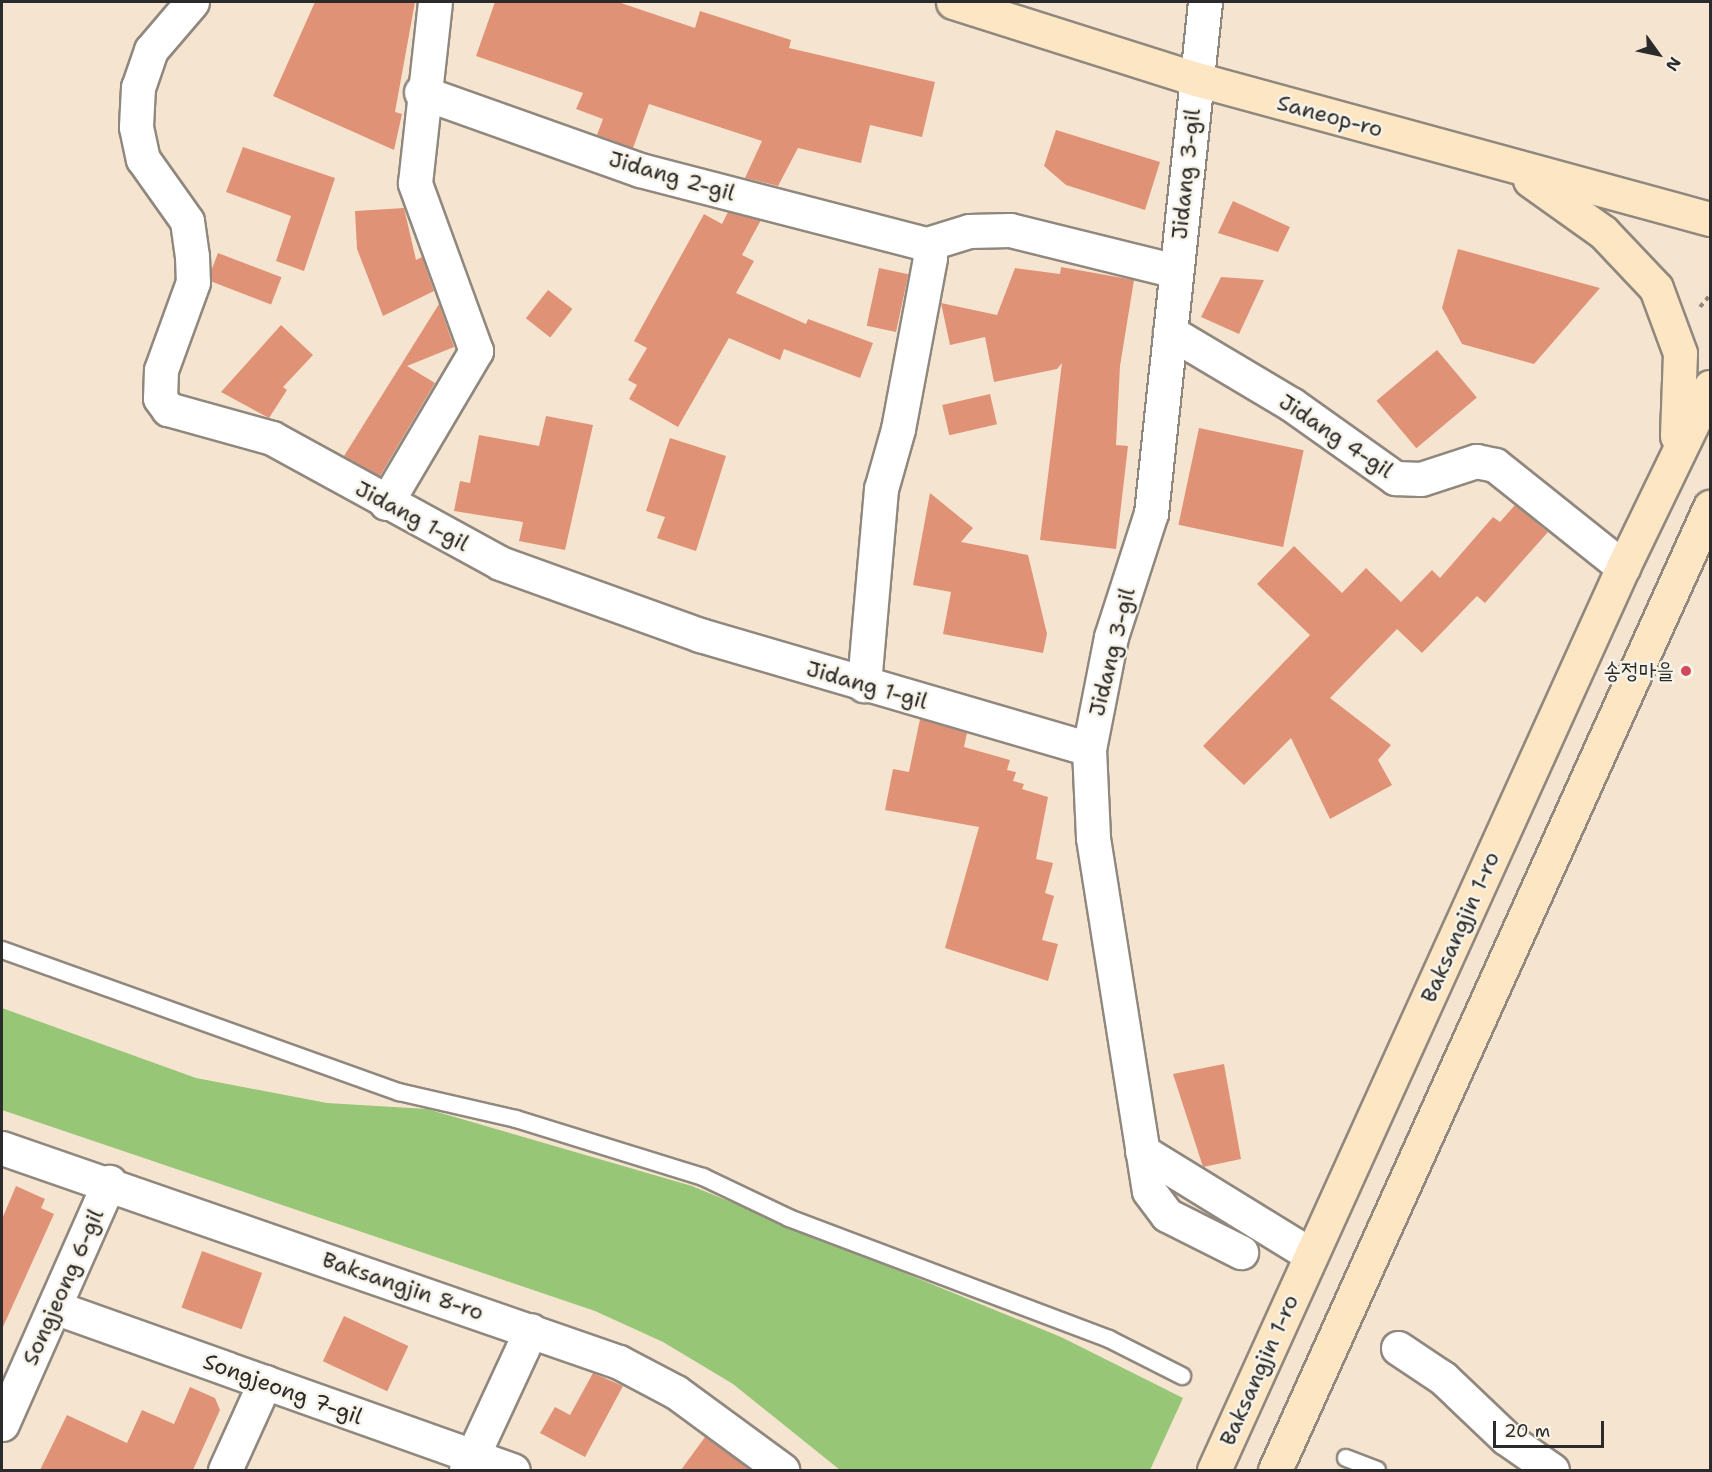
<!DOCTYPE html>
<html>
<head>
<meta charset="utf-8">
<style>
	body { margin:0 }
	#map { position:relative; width:1712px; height:1472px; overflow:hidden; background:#f5e5d0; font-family:"Shantell Sans","Poor Story",sans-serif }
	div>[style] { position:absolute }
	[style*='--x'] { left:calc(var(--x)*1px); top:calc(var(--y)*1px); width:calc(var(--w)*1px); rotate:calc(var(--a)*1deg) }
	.green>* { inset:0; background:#97c776 }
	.building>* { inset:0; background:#e09277; transform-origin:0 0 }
	.path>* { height:4px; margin-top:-2px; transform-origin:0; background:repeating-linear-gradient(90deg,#90887e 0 4.5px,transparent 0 9px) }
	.roads { filter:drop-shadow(2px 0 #90887e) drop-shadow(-2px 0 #90887e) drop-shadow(0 2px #90887e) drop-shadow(0 -2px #90887e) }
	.lane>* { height:16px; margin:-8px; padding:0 8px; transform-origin:8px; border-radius:8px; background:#fff }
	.street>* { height:33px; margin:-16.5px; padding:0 16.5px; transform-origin:16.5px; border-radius:16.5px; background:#fff }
	.secondary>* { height:33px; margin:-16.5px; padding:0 16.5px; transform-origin:16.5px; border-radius:16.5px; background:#fce6c4 }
	.dots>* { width:16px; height:16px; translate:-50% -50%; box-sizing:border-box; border:3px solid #f7f3e8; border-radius:50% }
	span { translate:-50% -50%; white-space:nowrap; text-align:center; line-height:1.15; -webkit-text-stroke:5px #f7f3e8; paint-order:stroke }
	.street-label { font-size:22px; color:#2b2b2b }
	.poi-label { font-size:22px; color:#2b2b2b }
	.right { translate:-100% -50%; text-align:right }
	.frame { position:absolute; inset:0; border:3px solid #2b2b2b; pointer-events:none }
	.north { position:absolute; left:1628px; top:24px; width:60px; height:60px; -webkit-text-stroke:4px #f7f3e8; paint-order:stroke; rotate:123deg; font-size:16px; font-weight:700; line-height:24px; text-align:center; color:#2b2b2b }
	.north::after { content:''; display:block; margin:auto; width:21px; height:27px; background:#2b2b2b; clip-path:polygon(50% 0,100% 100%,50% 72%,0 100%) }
	.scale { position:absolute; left:1493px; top:1421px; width:111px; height:27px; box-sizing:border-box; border:3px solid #2b2b2b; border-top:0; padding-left:8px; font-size:18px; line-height:21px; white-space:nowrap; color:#2b2b2b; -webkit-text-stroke:4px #f7f3e8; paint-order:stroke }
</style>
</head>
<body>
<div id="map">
	<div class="green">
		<i style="clip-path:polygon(2px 1008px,196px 1078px,327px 1103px,427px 1109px,692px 1186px,1061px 1337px,1183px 1398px,1150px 1470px,840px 1470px,733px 1384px,663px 1342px,595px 1311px,2px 1110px)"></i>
	</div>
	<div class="building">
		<i style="clip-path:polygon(315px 2px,415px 2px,395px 112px,402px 114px,394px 150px,273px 96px)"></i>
		<i style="clip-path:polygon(495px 2px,618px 2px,695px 28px,700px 11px,791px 40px,789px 48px,935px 82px,922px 137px,870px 125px,861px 163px,798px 148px,778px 186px,745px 178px,762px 141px,649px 104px,633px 148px,597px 135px,603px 119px,576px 109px,583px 93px,476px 56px)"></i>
		<i style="clip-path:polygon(1056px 130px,1160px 162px,1145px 210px,1066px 185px,1044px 166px)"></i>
		<i style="clip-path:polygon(243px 147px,335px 178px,304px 271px,276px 261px,291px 216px,226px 192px)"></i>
		<i style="clip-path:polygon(1233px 201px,1290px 227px,1278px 252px,1218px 233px)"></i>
		<i style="clip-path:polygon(404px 208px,416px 260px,422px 257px,434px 291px,383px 316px,357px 249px,355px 211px)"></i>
		<i style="clip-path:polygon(728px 212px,761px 220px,742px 255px,754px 261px,736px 293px,806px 324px,808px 319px,873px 343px,860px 378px,784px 349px,780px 360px,729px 338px,678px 427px,629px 399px,637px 385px,628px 380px,647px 348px,634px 341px,704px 214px,722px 224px)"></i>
		<i style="clip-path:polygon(1458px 249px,1600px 288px,1534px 364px,1462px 344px,1442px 308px)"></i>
		<i style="left:218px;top:253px;width:68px;height:29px;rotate:21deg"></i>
		<i style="clip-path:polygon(1061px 267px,1134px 280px,1120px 366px,1116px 445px,1128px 446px,1116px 549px,1040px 540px,1062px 363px,1057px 369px,994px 382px,985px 337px,950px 345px,941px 303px,997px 315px,1015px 268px,1060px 274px)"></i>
		<i style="left:879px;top:268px;width:30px;height:59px;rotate:12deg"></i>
		<i style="clip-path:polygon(1221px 277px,1264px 280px,1239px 334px,1201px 317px)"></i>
		<i style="left:548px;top:290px;width:31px;height:36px;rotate:38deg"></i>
		<i style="clip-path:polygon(439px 304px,454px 347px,407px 366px,435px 383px,380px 476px,344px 456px)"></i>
		<i style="clip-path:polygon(281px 325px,313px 355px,283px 387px,287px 390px,269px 418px,221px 392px)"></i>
		<i style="left:1437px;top:350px;width:62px;height:79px;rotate:50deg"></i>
		<i style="left:990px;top:394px;width:31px;height:49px;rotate:77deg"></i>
		<i style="clip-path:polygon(546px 416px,593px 425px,565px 550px,519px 541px,523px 522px,454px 511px,460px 481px,470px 483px,479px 435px,539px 446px)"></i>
		<i style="left:1199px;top:428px;width:107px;height:99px;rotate:12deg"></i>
		<i style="clip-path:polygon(670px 438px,726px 456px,696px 551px,657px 538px,665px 517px,646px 511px)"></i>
		<i style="clip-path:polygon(930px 493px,973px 528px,961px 542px,1028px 555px,1047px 634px,1043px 653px,943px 634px,951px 592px,913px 585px)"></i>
		<i style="clip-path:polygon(1515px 505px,1548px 532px,1485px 603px,1477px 596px,1422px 653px,1397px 629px,1330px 698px,1391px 745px,1378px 760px,1392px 785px,1330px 819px,1291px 738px,1244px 785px,1203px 746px,1310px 635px,1257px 584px,1294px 546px,1342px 593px,1366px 568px,1401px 602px,1432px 570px,1440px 578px,1493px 517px,1500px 522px)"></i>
		<i style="clip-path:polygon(920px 719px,967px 733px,964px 747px,1010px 760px,1007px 770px,1016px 772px,1013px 781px,1024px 784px,1022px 789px,1048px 797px,1036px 859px,1053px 863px,1045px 893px,1054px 896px,1042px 940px,1058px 944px,1048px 981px,945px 948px,979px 827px,885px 810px,893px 769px,909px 772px)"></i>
		<i style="clip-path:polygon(1224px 1064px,1241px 1159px,1203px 1167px,1173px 1074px)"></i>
		<i style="clip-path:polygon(16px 1186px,45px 1199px,41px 1208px,54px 1214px,2px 1329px,2px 1219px)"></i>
		<i style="left:202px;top:1251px;width:64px;height:60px;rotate:20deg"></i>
		<i style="left:344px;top:1316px;width:71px;height:50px;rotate:25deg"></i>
		<i style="clip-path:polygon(593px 1373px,623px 1386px,585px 1457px,540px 1433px,555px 1407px,570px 1415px)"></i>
		<i style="clip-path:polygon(190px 1387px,215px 1398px,220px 1410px,193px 1470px,40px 1470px,67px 1415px,127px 1443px,142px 1410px,174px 1424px)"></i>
		<i style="clip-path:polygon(705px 1437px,751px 1470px,681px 1470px)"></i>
	</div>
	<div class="path">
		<i style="--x:1700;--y:307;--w:16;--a:-50"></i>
	</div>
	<div class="roads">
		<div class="lane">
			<i style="--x:2;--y:950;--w:422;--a:19.7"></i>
			<i style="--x:399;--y:1092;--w:120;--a:13"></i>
			<i style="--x:516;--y:1119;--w:196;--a:17.2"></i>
			<i style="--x:703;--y:1177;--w:95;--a:25.5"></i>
			<i style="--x:789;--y:1218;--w:342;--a:20.7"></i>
			<i style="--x:1109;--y:1339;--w:82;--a:26.9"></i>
			<i style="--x:1346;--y:1458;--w:33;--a:21"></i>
		</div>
		<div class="street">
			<i style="--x:192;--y:2;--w:63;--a:130.5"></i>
			<i style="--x:151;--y:50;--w:39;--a:109"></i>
			<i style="--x:138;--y:87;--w:40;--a:92.9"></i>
			<i style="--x:136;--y:127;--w:33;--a:78"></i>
			<i style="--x:143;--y:159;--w:76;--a:54.6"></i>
			<i style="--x:187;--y:221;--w:35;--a:82"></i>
			<i style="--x:192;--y:256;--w:26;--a:88"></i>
			<i style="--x:193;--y:282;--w:94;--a:110"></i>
			<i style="--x:161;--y:370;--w:28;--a:92"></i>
			<i style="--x:160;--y:398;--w:14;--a:54"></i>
			<i style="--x:168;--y:409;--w:108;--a:15.6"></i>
			<i style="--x:272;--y:438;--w:260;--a:28.7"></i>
			<i style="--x:500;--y:563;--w:213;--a:19.8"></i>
			<i style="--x:700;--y:635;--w:405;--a:16.3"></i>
			<i style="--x:1205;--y:2;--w:514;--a:96.03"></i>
			<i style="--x:1151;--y:513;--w:130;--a:107.9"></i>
			<i style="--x:1111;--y:637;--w:114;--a:101.1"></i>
			<i style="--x:1089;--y:749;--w:89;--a:87.4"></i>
			<i style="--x:1093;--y:838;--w:357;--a:81"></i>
			<i style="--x:1149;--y:1191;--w:30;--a:53"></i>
			<i style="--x:1167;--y:1215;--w:83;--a:26.6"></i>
			<i style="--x:421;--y:92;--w:232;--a:19.6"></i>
			<i style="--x:640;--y:170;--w:296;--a:14.5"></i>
			<i style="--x:927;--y:244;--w:14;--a:78"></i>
			<i style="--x:930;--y:258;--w:174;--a:100.6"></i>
			<i style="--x:898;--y:429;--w:62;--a:105.8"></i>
			<i style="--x:881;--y:489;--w:197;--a:95"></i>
			<i style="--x:927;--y:244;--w:44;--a:-17.2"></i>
			<i style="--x:969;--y:231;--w:41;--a:-1.4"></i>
			<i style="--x:1010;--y:230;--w:171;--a:13.9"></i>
			<i style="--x:1170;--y:332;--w:141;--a:30.8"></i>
			<i style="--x:1291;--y:404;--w:128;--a:35.4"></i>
			<i style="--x:1395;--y:478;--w:26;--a:2"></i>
			<i style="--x:1421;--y:479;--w:58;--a:-18.1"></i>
			<i style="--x:1476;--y:461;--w:19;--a:12"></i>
			<i style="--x:1495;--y:465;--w:164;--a:38.6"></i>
			<i style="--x:386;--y:503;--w:177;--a:-59.4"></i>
			<i style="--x:476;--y:351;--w:179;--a:-110"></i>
			<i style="--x:415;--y:183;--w:182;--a:-83.7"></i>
			<i style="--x:2;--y:1148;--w:653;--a:19.13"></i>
			<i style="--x:619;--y:1362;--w:64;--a:27.8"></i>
			<i style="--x:676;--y:1392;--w:132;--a:36.3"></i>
			<i style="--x:1142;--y:1151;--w:198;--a:31.6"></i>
			<i style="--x:54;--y:1307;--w:487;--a:19.6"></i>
			<i style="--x:1398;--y:1348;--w:54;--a:33.7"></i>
			<i style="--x:1443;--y:1378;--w:87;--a:43.6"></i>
			<i style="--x:1506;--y:1438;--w:56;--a:34.8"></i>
			<i style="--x:2;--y:1424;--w:265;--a:-66.1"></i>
			<i style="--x:225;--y:1470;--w:97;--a:-65.6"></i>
			<i style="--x:466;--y:1470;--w:154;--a:-65.1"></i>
		</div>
		<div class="secondary">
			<i style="--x:953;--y:2;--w:255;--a:17.6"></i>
			<i style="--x:1196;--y:79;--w:533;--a:15.24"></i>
			<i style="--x:1530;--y:180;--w:90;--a:35.5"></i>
			<i style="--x:1603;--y:232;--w:77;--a:46.6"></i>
			<i style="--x:1656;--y:288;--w:69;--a:69.7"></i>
			<i style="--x:1680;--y:353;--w:83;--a:92.1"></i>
			<i style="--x:1214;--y:1470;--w:991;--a:-65.63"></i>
			<i style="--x:1623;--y:567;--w:200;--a:-64.2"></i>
			<i style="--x:1275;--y:1470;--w:1057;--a:-65.69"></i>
		</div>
	</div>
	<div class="dots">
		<i style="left:1686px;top:671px;background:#d1495b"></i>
	</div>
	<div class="street-label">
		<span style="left:1330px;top:116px;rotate:15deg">Saneop-ro</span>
		<span style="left:1186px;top:174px;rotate:-84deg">Jidang 3-gil</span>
		<span style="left:672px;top:176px;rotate:16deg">Jidang 2-gil</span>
		<span style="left:1336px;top:436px;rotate:34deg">Jidang 4-gil</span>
		<span style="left:412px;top:516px;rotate:28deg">Jidang 1-gil</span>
		<span style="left:1112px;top:652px;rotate:-76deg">Jidang 3-gil</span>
		<span style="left:867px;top:685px;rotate:16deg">Jidang 1-gil</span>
		<span style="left:1460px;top:927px;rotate:-66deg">Baksangjin 1-ro</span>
		<span style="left:403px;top:1286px;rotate:19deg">Baksangjin 8-ro</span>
		<span style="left:63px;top:1287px;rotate:-66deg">Songjeong 6-gil</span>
		<span style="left:1259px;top:1370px;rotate:-66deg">Baksangjin 1-ro</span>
		<span style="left:283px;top:1389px;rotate:20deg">Songjeong 7-gil</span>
	</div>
	<div class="poi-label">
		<span class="right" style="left:1674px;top:671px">송정마을</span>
	</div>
	<div class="frame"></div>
	<div class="north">N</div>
	<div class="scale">20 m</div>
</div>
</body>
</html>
